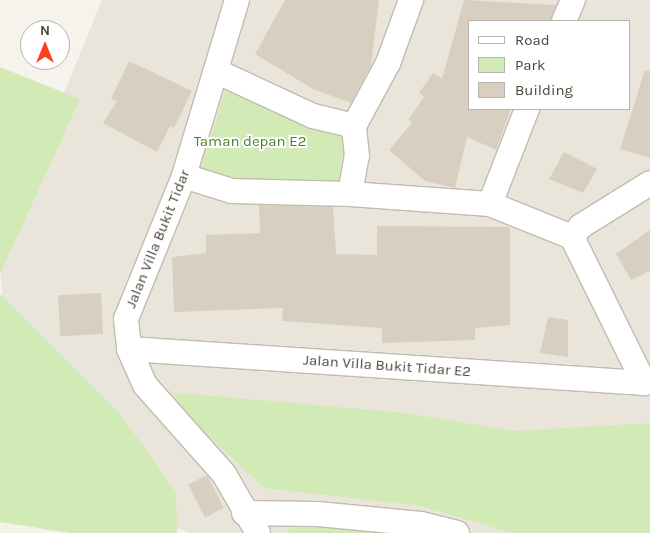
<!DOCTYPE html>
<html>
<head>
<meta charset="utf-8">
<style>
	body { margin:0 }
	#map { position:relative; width:650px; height:533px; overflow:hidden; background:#f6f3ec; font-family:Karla,sans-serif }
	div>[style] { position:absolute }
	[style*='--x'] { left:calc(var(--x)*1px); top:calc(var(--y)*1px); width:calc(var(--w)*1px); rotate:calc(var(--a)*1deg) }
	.residential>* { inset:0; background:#eae5da }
	.green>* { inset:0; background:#d2eab5 }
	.building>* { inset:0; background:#d8cfc1; transform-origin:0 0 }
	.roads { filter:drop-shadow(1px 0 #c2bbae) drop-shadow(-1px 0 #c2bbae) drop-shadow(0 1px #c2bbae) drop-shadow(0 -1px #c2bbae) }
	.street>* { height:24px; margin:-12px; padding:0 12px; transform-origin:12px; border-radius:12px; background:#fff }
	span { translate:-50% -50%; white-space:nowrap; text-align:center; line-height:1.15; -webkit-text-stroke:4px #fff; paint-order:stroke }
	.park-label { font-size:15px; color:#4a7f2a }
	.street-label { font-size:15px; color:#4b4439 }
	.legend { position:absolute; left:468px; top:20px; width:162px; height:90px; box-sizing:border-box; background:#fff; border:1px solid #b7b4b0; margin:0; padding:6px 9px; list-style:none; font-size:15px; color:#4b4439 }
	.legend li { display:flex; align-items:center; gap:10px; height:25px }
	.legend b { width:25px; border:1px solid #b7b4b0 }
	.north { position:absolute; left:20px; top:20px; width:50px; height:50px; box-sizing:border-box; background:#fff; border:1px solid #b7b4b0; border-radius:50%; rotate:0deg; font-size:14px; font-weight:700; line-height:20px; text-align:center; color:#4b4439 }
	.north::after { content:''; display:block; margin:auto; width:18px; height:22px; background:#fc3f1d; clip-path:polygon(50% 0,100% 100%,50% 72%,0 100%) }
</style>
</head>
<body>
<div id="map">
	<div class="residential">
		<i style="clip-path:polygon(evenodd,102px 0,650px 0,650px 533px,190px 533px,10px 467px,0 250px,102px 0,469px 21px,629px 21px,629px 109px,469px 109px,469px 21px)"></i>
	</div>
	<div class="green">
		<i style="clip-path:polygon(0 67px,80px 99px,0 274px)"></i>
		<i style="clip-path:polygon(225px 91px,344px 137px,339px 182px,238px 180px,201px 168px)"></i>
		<i style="clip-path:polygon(0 294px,120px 414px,176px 492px,177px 533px,70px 533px,0 522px)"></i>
		<i style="clip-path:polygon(171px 392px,405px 413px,514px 431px,650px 423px,650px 533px,512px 533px,422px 506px,264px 488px,199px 427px)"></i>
		<i style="clip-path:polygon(318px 525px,423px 533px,286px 533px,289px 529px)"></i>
	</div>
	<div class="building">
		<i style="clip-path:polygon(285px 0,379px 0,371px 65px,351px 103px,313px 89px,255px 54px)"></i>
		<i style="clip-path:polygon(464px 0,556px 5px,550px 21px,469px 21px,469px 109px,511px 109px,496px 150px,467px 137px,455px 188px,425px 181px,389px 150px,412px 123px,408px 120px,424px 97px,419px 93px,433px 73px,442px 79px)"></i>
		<i style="clip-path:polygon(129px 61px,192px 91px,174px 128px,170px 126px,157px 152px,103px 123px,117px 101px,111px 99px)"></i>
		<i style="clip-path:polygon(645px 70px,650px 71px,650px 158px,620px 149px)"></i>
		<i style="clip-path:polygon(564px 152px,597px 169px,583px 193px,549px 179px)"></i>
		<i style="clip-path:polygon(259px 205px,333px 207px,336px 254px,377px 255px,377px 226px,510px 227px,510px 325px,475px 328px,475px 340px,382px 343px,382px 328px,282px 321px,283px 308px,174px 312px,172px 257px,206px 253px,206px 235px,260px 233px)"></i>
		<i style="clip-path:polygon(650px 230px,650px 271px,631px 280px,616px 254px)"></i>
		<i style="left:101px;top:293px;width:41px;height:43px;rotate:87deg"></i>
		<i style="clip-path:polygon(548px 317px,568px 320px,568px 357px,540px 353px)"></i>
		<i style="left:207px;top:475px;width:37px;height:21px;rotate:63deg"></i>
	</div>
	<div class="roads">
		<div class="street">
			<i style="--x:237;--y:0;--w:184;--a:106.8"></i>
			<i style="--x:184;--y:176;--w:154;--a:112.1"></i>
			<i style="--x:126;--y:319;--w:30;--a:84"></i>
			<i style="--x:129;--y:349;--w:39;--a:66"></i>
			<i style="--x:145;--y:385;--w:119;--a:48.4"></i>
			<i style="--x:224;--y:474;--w:68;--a:60"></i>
			<i style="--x:564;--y:21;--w:23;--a:-67"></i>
			<i style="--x:216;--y:71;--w:107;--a:24.9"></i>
			<i style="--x:313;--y:116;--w:42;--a:13.7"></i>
			<i style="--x:184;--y:176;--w:50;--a:17.4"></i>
			<i style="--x:232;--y:191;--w:118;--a:1.5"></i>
			<i style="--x:350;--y:194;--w:39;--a:-80"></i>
			<i style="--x:357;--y:156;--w:30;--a:-96"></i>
			<i style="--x:354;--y:126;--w:72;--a:-61.6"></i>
			<i style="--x:388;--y:63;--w:67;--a:-69.9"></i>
			<i style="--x:350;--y:194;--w:140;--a:4.1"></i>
			<i style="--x:490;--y:204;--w:88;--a:21.9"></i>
			<i style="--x:572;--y:237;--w:163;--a:63.7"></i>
			<i style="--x:490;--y:204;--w:102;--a:-68.7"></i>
			<i style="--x:572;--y:237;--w:14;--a:-51"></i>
			<i style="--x:581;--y:226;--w:81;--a:-31.9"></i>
			<i style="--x:129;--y:349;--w:516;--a:3.78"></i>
			<i style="--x:644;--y:383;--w:7;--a:-34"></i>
			<i style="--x:244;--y:513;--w:74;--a:0.8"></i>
			<i style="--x:318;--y:514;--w:103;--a:5.5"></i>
			<i style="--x:421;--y:524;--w:37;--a:14"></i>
		</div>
	</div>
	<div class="park-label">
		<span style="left:250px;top:142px">Taman depan E2</span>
	</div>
	<div class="street-label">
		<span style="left:158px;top:239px;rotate:-68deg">Jalan Villa Bukit Tidar</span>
		<span style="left:387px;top:366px;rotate:4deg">Jalan Villa Bukit Tidar E2</span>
	</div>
	<ul class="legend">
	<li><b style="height:6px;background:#fff"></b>Road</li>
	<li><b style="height:14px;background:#d2eab5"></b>Park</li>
	<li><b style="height:14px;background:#d8cfc1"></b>Building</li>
	</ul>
	<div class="north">N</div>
</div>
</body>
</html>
